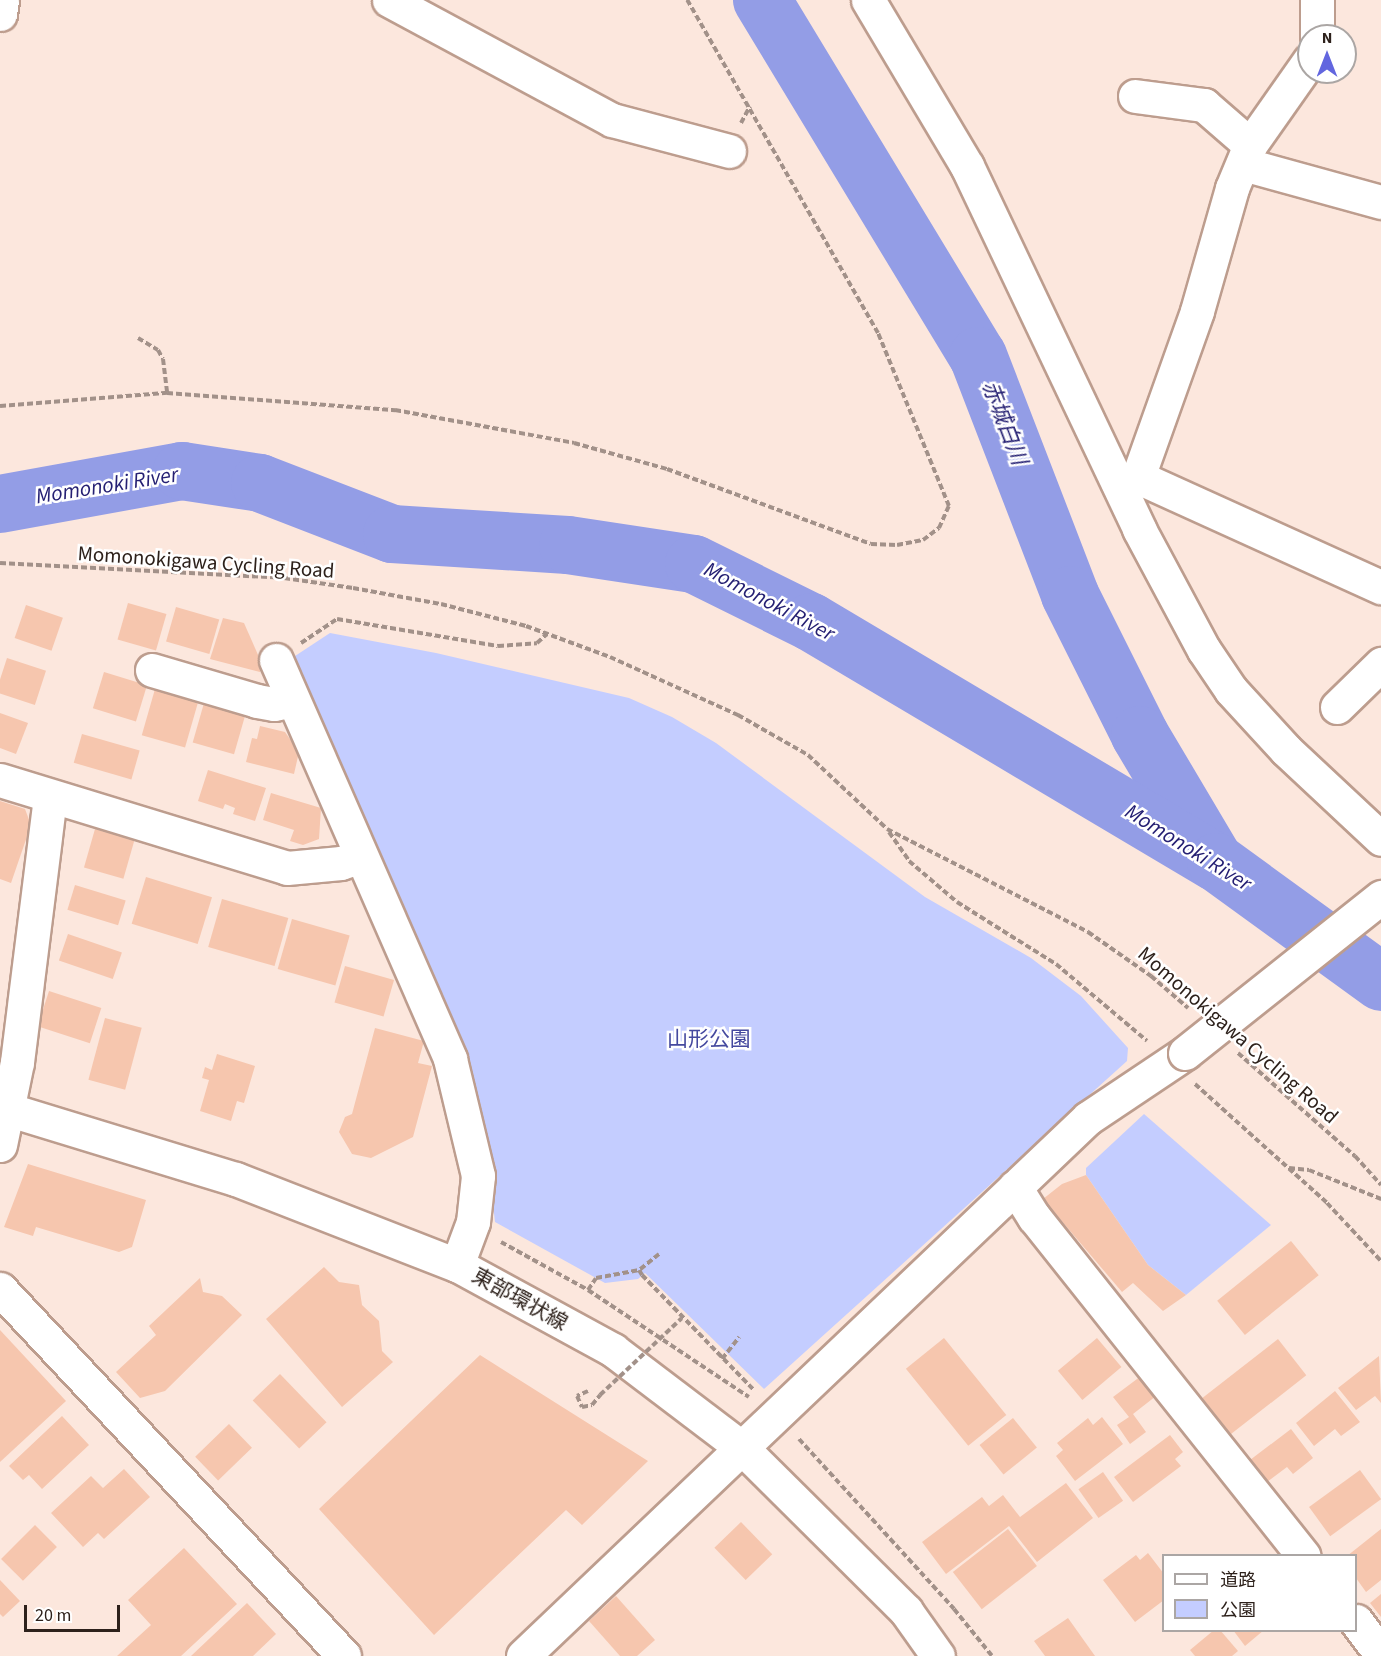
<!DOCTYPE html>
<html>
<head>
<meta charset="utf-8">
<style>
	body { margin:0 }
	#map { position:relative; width:1381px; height:1656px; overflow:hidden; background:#fce7dd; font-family:"Source Sans 3","Noto Sans JP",sans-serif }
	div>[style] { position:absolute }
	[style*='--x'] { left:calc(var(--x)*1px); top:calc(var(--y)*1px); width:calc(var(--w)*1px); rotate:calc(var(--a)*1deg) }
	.green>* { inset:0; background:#c4cdff }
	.river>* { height:58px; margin:-29px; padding:0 29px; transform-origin:29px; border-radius:29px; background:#939de6 }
	.building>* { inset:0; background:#f6c6ae; transform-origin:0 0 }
	.path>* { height:4px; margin-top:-2px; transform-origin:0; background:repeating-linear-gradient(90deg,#a29189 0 6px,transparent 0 9px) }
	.roads { filter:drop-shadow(2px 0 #bd9d8e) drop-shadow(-2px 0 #bd9d8e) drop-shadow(0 2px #bd9d8e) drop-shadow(0 -2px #bd9d8e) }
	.minor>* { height:33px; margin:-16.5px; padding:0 16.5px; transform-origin:16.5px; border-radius:16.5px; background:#fff }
	.path-bridge>* { height:4px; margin-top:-2px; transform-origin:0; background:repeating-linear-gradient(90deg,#a29189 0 6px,transparent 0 9px) }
	.bridges { filter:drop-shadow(2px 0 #bd9d8e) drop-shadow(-2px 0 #bd9d8e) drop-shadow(0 2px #bd9d8e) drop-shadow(0 -2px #bd9d8e) }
	.minor-bridge>* { height:33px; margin:-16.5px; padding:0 16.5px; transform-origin:16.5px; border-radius:16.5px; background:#fff }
	span { translate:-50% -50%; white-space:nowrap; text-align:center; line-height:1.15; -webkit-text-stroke:5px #fff; paint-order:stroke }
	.street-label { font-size:21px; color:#2d211b }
	.park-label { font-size:21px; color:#45499f }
	.water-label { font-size:22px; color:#252073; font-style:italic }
	.legend { position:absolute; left:1162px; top:1554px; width:195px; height:78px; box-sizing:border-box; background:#fff; border:2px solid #aba6a4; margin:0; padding:8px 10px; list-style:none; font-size:18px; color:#2d211b }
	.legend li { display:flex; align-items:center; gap:12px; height:30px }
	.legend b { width:30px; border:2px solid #aba6a4 }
	.north { position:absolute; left:1297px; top:24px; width:60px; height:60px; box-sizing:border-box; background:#fff; border:2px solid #aba6a4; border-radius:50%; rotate:0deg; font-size:16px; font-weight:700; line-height:24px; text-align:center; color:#2d211b }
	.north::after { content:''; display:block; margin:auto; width:21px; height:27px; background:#6266df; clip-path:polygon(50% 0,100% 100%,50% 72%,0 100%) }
	.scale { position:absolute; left:24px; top:1605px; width:96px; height:27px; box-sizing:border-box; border:3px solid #2d211b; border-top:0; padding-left:8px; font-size:18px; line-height:21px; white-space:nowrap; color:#2d211b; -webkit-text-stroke:4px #fff; paint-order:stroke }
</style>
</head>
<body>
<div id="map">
	<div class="green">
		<i style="clip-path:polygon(330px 633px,436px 653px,629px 698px,672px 717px,716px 743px,925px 897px,1031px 958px,1081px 996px,1128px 1048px,1127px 1061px,764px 1389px,645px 1273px,638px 1279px,605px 1283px,495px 1222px,487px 1153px,292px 658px)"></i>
		<i style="clip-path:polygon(1144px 1114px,1271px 1225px,1186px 1295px,1148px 1265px,1086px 1175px,1086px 1168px)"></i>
	</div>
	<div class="river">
		<i style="--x:762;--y:0;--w:416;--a:58.8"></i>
		<i style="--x:978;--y:356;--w:256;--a:68.9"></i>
		<i style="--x:1070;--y:595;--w:157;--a:63.4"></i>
		<i style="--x:1140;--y:735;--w:143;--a:59.3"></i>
		<i style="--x:0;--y:504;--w:185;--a:-10.3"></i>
		<i style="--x:182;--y:471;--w:79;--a:8.7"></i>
		<i style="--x:260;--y:483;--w:142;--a:21.1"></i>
		<i style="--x:392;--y:534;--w:176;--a:3.6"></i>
		<i style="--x:568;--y:545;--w:127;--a:8.6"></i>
		<i style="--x:694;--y:564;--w:131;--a:26.4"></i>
		<i style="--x:811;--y:622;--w:471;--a:30.7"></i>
		<i style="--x:1216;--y:862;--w:204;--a:36"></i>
	</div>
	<div class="building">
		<i style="left:128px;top:603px;width:40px;height:38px;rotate:16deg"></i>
		<i style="left:26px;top:605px;width:39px;height:35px;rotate:19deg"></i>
		<i style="left:176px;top:607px;width:45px;height:36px;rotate:16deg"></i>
		<i style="clip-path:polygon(223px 618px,244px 623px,262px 664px,260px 672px,210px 659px)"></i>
		<i style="left:7px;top:658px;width:41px;height:36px;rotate:18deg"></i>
		<i style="left:104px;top:672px;width:45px;height:38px;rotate:17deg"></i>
		<i style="left:155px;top:689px;width:45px;height:48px;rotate:16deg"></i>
		<i style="left:204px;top:703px;width:43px;height:41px;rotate:16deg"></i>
		<i style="clip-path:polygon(0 713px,28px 723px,16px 754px,0 748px)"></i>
		<i style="clip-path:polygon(260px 726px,285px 732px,299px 752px,294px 774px,246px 762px,252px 738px,257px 739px)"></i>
		<i style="left:82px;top:734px;width:60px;height:30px;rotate:16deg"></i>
		<i style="clip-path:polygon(208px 770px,266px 788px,255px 821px,233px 814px,235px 808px,225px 804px,223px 809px,198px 801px)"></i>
		<i style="clip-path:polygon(271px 793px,321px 808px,319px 839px,303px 845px,290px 841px,294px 830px,263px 820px)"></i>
		<i style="clip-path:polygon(0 801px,25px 809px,31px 825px,11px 883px,0 879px)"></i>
		<i style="left:95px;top:829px;width:41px;height:40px;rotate:16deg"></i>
		<i style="left:146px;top:877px;width:69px;height:49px;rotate:17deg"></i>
		<i style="left:75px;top:885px;width:53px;height:26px;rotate:17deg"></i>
		<i style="left:222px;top:899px;width:69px;height:50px;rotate:16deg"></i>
		<i style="left:292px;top:919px;width:60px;height:52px;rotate:16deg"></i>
		<i style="left:68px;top:934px;width:57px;height:28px;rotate:19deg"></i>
		<i style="left:345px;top:966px;width:51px;height:38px;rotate:16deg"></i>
		<i style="left:49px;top:991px;width:55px;height:37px;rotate:18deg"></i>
		<i style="left:105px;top:1018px;width:38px;height:64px;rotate:15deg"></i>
		<i style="clip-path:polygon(375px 1028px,424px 1041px,418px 1063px,432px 1066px,413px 1137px,371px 1158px,352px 1154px,339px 1132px,345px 1117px,352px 1114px)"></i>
		<i style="clip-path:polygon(217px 1054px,255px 1066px,244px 1103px,237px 1101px,231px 1121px,200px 1111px,209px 1080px,202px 1078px,205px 1067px,212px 1070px)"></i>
		<i style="clip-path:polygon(28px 1164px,146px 1200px,132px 1247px,119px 1252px,36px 1227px,33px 1236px,4px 1227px)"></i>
		<i style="clip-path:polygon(1086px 1175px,1148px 1265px,1186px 1295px,1163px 1311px,1133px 1283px,1122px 1292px,1043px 1199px,1062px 1184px)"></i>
		<i style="left:1291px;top:1241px;width:44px;height:95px;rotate:51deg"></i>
		<i style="clip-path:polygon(324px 1267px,339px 1282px,359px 1285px,362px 1305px,379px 1321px,382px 1351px,393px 1362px,342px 1407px,266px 1319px)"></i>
		<i style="clip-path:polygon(200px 1278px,203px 1292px,222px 1296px,242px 1315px,165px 1391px,140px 1398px,116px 1372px,156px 1335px,149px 1326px)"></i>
		<i style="clip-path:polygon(0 1330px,66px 1401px,0 1462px)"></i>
		<i style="left:944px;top:1338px;width:99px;height:49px;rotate:51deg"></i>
		<i style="left:1097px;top:1338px;width:38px;height:51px;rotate:50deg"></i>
		<i style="left:1278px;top:1339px;width:46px;height:96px;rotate:52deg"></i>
		<i style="clip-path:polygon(480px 1355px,648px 1461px,582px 1525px,566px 1510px,434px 1635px,319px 1509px)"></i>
		<i style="clip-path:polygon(1379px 1356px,1381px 1403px,1375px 1396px,1356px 1410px,1338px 1388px)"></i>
		<i style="left:280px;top:1374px;width:67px;height:38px;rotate:46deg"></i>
		<i style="clip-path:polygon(1141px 1376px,1156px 1396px,1133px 1414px,1146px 1432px,1130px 1444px,1117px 1425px,1129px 1417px,1113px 1397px)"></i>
		<i style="clip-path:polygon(1335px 1391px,1360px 1422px,1341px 1436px,1335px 1429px,1314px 1446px,1296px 1423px)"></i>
		<i style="clip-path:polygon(62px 1416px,89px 1445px,42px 1489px,29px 1475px,23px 1480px,9px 1466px)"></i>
		<i style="clip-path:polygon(1102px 1417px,1123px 1444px,1075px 1481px,1056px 1456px,1063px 1450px,1057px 1443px,1088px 1418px,1093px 1425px)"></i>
		<i style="left:1013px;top:1418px;width:38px;height:43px;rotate:51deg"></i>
		<i style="left:229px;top:1424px;width:33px;height:47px;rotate:46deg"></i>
		<i style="clip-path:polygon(1291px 1429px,1313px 1458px,1293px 1474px,1287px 1467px,1267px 1482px,1250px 1460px)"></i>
		<i style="clip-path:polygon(1170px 1435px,1183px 1452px,1175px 1459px,1181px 1466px,1133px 1502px,1114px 1477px)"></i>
		<i style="clip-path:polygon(124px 1469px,150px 1497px,104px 1539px,98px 1533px,83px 1547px,51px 1513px,91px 1476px,103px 1488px)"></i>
		<i style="left:1360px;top:1470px;width:36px;height:63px;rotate:54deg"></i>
		<i style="left:1103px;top:1472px;width:35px;height:30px;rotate:55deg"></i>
		<i style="clip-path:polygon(1066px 1483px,1093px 1518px,1037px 1562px,1009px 1526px,946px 1574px,922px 1542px,982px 1497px,989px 1506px,1003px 1495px,1020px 1517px)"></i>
		<i style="left:741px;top:1522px;width:45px;height:37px;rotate:46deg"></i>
		<i style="left:35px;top:1525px;width:31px;height:48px;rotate:45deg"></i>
		<i style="left:1008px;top:1529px;width:47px;height:70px;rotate:52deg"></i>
		<i style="clip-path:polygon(1381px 1529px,1381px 1580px,1366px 1592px,1356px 1578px,1356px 1556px,1347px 1556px)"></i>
		<i style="clip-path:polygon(184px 1548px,237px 1604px,181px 1656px,117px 1656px,151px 1625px,128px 1600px)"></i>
		<i style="clip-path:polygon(1148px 1553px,1164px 1574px,1164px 1600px,1135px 1622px,1103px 1580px,1136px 1555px,1140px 1560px)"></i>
		<i style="clip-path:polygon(0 1580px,20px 1601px,3px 1617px,0 1614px)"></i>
		<i style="clip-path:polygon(1381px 1594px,1381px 1617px,1370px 1603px)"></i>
		<i style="clip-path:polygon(616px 1596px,655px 1640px,637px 1656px,620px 1656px,589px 1621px)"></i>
		<i style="clip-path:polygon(247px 1603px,276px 1634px,253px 1656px,191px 1656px)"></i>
		<i style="clip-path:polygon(1068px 1618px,1095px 1656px,1045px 1656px,1034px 1641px)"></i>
		<i style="clip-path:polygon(1214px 1630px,1220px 1630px,1238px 1651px,1232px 1656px,1195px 1656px,1190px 1650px)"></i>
		<i style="clip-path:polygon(1233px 1630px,1264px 1630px,1245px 1646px)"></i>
	</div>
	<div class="path">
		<i style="--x:741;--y:123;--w:19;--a:-62"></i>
		<i style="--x:138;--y:338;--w:23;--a:31"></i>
		<i style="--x:158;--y:350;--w:10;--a:61"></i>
		<i style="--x:163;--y:359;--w:34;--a:83"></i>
		<i style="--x:0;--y:406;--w:168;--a:-4.5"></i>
		<i style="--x:167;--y:393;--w:229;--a:4.3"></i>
		<i style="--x:395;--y:410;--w:182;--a:10.4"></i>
		<i style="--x:574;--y:443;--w:97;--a:15.6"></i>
		<i style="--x:667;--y:469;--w:217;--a:20.2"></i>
		<i style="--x:871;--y:544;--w:26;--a:2"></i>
		<i style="--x:897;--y:545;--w:26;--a:-11"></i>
		<i style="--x:923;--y:540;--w:20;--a:-37"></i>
		<i style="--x:939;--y:528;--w:24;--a:-66"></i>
		<i style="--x:949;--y:506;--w:187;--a:-112.3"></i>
		<i style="--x:878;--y:333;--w:384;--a:-119.8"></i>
		<i style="--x:0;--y:563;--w:284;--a:3"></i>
		<i style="--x:284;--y:578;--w:70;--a:8.2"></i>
		<i style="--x:353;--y:588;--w:89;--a:10.3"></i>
		<i style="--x:441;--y:604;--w:88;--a:14.5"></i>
		<i style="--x:526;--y:626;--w:90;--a:20.3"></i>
		<i style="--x:610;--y:657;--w:141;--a:24.4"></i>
		<i style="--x:738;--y:715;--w:81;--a:29.7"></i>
		<i style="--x:808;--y:755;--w:108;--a:43.1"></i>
		<i style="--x:887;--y:829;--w:226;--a:27.1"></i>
		<i style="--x:1088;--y:932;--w:77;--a:34.9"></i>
		<i style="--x:1151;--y:976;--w:49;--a:40.9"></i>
		<i style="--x:301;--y:643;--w:43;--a:-33.7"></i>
		<i style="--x:337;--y:619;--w:163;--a:9.5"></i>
		<i style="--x:498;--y:646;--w:39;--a:-4"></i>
		<i style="--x:537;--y:643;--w:13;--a:-42"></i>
		<i style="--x:889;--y:832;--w:35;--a:55"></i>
		<i style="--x:909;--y:861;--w:63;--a:40.5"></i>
		<i style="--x:957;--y:902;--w:117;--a:32.1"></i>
		<i style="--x:1056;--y:964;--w:119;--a:40.2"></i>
		<i style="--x:1238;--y:1053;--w:156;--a:41.4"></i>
		<i style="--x:1355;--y:1156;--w:39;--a:48"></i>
		<i style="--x:1195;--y:1084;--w:178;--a:42"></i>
		<i style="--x:1327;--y:1203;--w:79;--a:47"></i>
		<i style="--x:1289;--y:1168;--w:20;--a:6"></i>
		<i style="--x:1309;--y:1170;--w:78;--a:21.9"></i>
		<i style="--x:501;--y:1242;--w:99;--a:28.9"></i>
		<i style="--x:588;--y:1290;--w:193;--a:33.6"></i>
		<i style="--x:659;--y:1254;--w:26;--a:141"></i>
		<i style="--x:639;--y:1270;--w:6;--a:59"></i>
		<i style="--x:642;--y:1275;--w:161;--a:45.8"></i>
		<i style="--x:588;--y:1290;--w:14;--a:-56"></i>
		<i style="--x:596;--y:1278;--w:44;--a:-10.5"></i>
		<i style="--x:722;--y:1359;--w:28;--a:-52"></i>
		<i style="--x:588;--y:1391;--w:12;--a:156"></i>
		<i style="--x:577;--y:1396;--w:12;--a:66"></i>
		<i style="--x:582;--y:1407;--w:10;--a:-11"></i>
		<i style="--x:592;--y:1405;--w:13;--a:-51"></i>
		<i style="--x:799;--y:1439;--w:230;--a:47.6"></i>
		<i style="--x:954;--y:1609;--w:60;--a:51"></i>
	</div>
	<div class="roads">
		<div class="minor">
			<i style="--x:389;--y:0;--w:253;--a:28.3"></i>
			<i style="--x:612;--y:120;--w:121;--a:14.8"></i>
			<i style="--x:868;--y:0;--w:193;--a:59.2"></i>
			<i style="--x:967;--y:166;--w:402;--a:64.6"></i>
			<i style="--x:1139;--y:529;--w:137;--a:61.8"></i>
			<i style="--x:1204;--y:650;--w:48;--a:56"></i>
			<i style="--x:1231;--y:690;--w:81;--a:47.5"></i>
			<i style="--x:1286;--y:750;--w:130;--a:43.1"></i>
			<i style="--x:0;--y:14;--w:14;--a:-82"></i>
			<i style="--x:1317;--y:36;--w:36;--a:-90"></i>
			<i style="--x:1135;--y:96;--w:70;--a:7.4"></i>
			<i style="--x:1204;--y:105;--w:61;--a:41"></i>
			<i style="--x:1243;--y:164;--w:143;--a:15.4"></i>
			<i style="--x:1138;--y:477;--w:176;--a:-70.4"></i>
			<i style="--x:1197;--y:311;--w:128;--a:-74.1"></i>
			<i style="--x:1232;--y:188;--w:47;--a:-67.3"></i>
			<i style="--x:1250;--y:145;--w:103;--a:-54.9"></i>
			<i style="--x:1118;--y:483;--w:21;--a:-17"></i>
			<i style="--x:1138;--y:477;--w:267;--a:24.4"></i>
			<i style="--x:276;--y:660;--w:435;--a:66.4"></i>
			<i style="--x:450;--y:1059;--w:120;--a:76.5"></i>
			<i style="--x:478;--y:1176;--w:46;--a:96.2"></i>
			<i style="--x:473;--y:1222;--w:46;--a:110.4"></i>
			<i style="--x:152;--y:670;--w:109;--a:16.4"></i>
			<i style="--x:257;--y:701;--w:17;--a:10"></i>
			<i style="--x:274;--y:704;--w:19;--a:-12"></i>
			<i style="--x:1337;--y:707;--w:62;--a:-44.3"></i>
			<i style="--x:0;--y:780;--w:300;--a:17"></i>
			<i style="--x:287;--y:868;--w:54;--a:-5.3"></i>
			<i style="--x:341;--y:863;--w:21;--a:-19"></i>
			<i style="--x:0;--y:1107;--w:247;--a:17"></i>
			<i style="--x:236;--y:1179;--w:237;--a:21.3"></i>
			<i style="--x:457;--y:1265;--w:178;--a:28.6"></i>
			<i style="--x:613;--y:1350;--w:161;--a:37.2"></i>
			<i style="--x:741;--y:1447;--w:233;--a:44.8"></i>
			<i style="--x:906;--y:1611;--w:55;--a:54.6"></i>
			<i style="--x:0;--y:1145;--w:85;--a:-78.4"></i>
			<i style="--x:17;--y:1062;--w:267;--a:-82.9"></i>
			<i style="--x:1015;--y:1187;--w:36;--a:58"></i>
			<i style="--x:1034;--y:1217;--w:433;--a:51.5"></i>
			<i style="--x:0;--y:1289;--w:503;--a:46.85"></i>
			<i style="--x:1356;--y:1621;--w:41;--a:52.9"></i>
			<i style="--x:523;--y:1656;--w:780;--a:-43.6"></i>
			<i style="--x:1088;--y:1118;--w:117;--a:-33.8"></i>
		</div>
	</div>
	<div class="path-bridge">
		<i style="--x:600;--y:1395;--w:112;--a:-43.2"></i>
	</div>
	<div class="bridges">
		<div class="minor-bridge">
			<i style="--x:1185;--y:1053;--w:251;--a:-38.5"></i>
		</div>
	</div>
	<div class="street-label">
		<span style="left:206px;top:562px;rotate:4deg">Momonokigawa Cycling Road</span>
		<span style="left:1238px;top:1035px;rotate:41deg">Momonokigawa Cycling Road</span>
		<span style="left:520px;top:1299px;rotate:29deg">東部環状線</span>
	</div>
	<div class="park-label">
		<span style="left:709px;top:1039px">山形公園</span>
	</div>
	<div class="water-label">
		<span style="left:1004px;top:423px;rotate:69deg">赤城白川</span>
		<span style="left:107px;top:486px;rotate:-9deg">Momonoki River</span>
		<span style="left:769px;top:602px;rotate:28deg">Momonoki River</span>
		<span style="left:1188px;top:848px;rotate:32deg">Momonoki River</span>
	</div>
	<ul class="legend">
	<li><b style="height:8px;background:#fff"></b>道路</li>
	<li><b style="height:16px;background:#c4cdff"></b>公園</li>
	</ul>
	<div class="north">N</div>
	<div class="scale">20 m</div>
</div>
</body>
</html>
